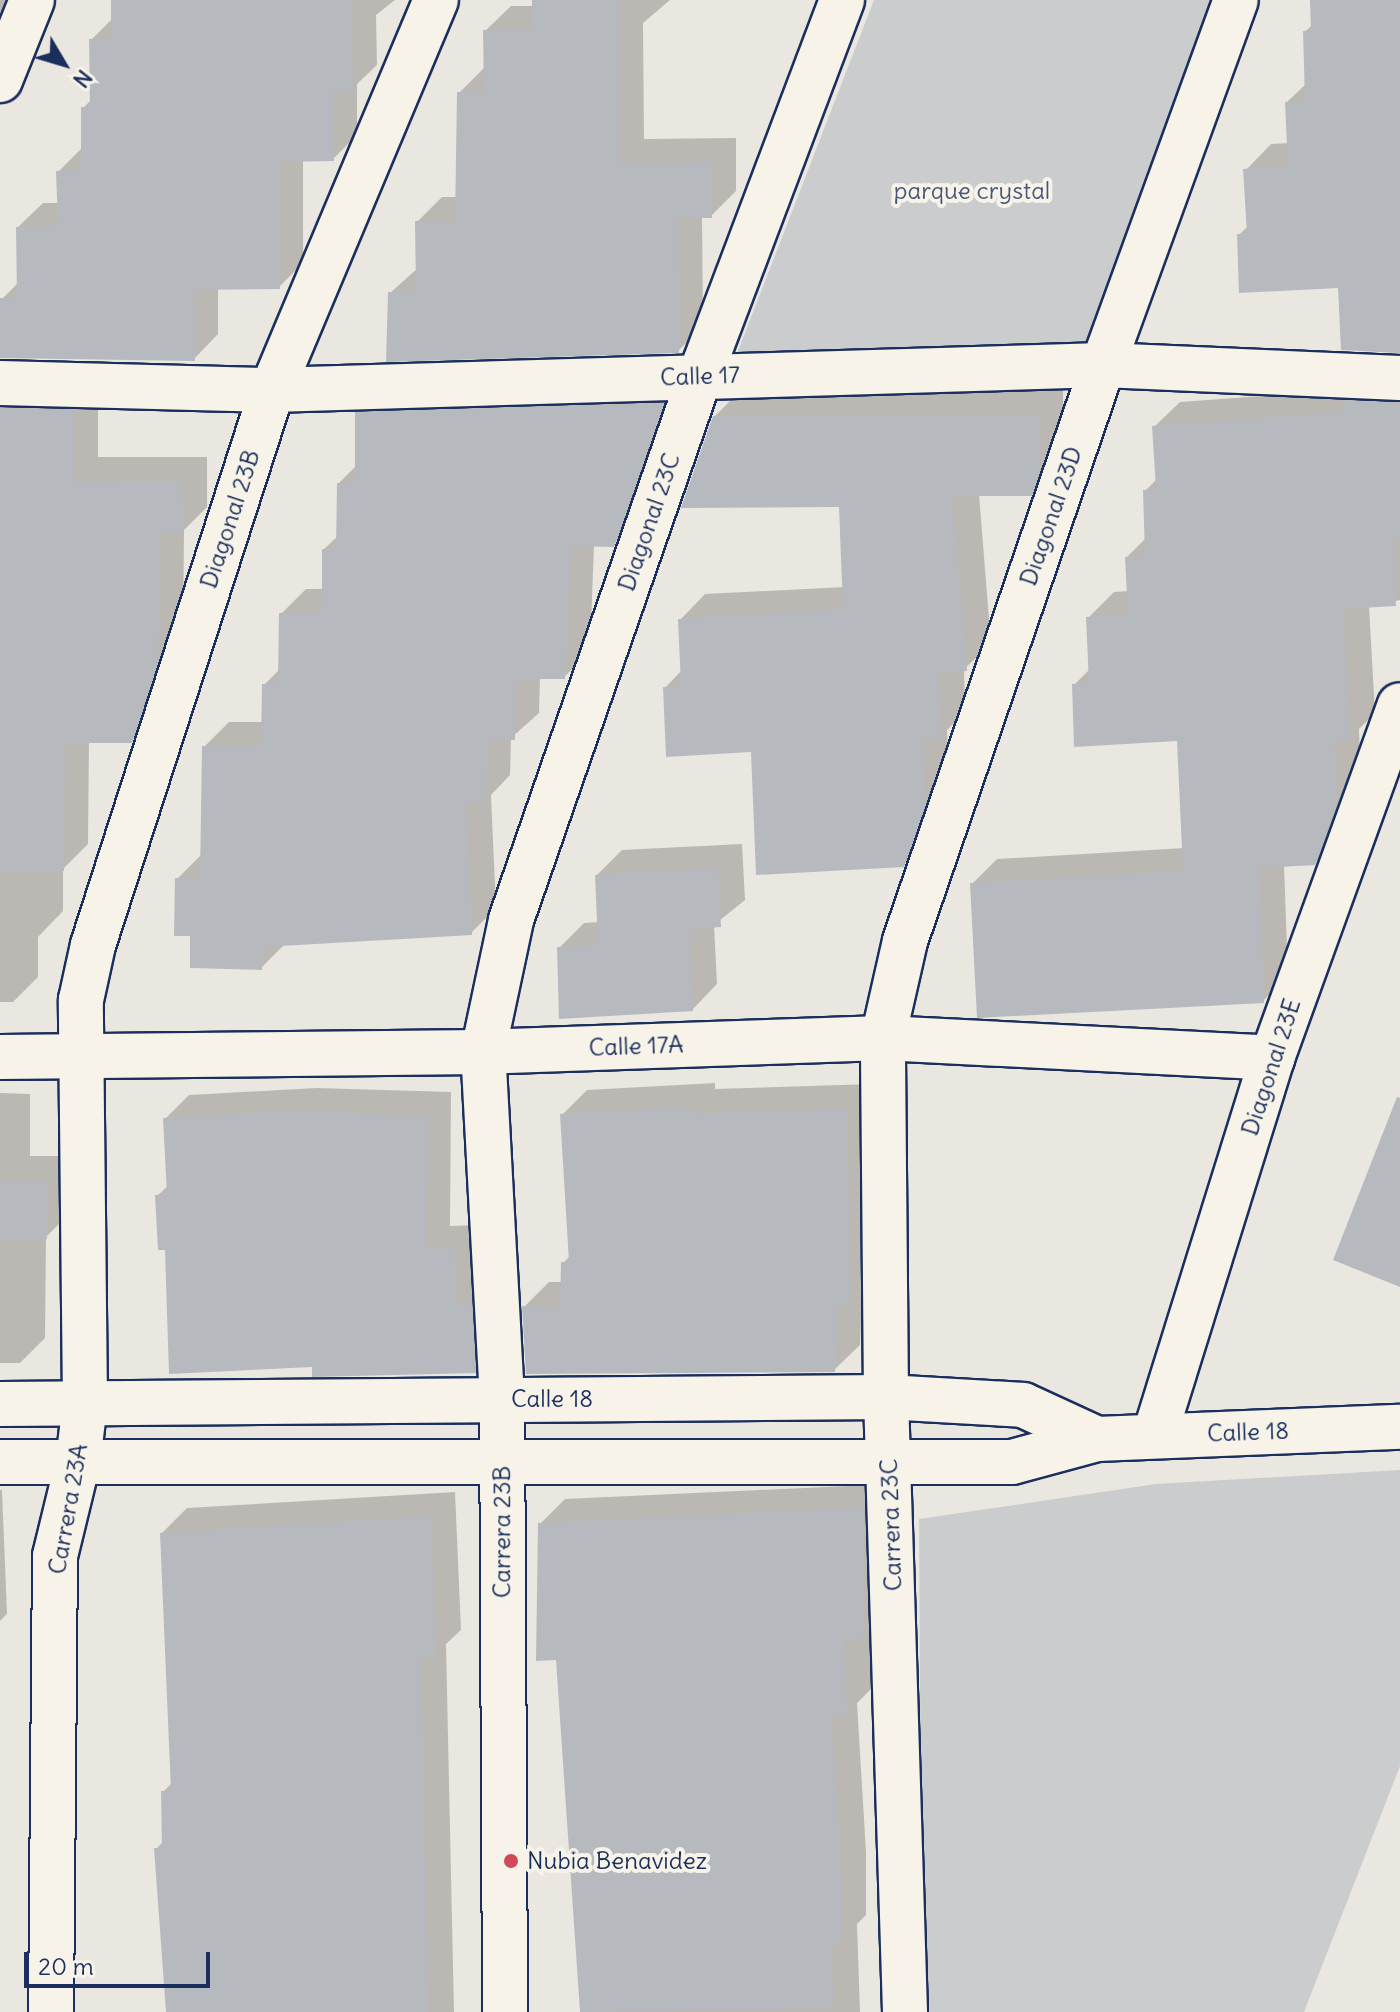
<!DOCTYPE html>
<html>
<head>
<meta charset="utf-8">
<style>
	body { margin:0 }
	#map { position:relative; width:1400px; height:2012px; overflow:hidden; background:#eae7e0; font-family:Delius,sans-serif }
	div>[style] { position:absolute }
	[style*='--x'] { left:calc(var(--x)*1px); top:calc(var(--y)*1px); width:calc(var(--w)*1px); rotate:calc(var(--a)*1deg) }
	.green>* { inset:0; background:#cbcccd }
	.shadow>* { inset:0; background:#0003 }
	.building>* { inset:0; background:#b6babf; transform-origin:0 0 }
	.roads { filter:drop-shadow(2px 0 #1b2f5e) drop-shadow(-2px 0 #1b2f5e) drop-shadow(0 2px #1b2f5e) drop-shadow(0 -2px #1b2f5e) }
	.street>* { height:44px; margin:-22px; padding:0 22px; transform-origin:22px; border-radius:22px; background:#f7f3e8 }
	.dots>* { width:22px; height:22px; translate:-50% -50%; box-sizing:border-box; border:4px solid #f7f3e8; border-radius:50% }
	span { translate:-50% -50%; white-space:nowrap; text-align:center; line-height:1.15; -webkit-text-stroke:8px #f7f3e8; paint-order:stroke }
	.park-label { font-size:24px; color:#47567a }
	.street-label { font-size:24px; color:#1b2f5e }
	.poi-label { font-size:24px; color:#1b2f5e }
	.left { translate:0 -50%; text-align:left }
	.north { position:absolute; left:24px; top:24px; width:80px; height:80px; -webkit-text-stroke:6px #f7f3e8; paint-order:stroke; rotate:128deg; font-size:22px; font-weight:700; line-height:32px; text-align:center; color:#1b2f5e }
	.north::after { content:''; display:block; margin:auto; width:28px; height:36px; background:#1b2f5e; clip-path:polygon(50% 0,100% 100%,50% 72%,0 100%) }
	.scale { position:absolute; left:24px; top:1952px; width:186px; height:36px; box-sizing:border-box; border:4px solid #1b2f5e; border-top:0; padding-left:10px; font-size:24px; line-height:28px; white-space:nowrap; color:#1b2f5e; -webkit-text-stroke:6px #f7f3e8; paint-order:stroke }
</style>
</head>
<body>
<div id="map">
	<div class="green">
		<i style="clip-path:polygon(874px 0,1211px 0,1084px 351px,736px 356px)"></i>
		<i style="clip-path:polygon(1400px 1470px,1400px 1766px,1304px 2012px,922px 2012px,919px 1519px,1156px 1484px)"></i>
	</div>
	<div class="shadow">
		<i style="clip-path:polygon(0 0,8px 0,0 13px)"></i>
		<i style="clip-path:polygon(113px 0,395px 0,376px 15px,377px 65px,357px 84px,357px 135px,333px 159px,303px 160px,303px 263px,279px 287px,218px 288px,218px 334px,194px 359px,2px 299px,19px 282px,18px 227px,43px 203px,59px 203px,58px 172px,83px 147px,83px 108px,92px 99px,91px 40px,113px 18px)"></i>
		<i style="clip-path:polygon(534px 0,670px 0,643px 23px,644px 139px,736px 138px,736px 191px,711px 216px,702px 216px,703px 326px,678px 351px,390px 293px,418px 268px,417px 222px,442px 197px,458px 197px,459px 93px,484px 68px,485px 31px,511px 6px,534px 6px)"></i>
		<i style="clip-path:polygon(1312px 0,1400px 0,1400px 353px,1343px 349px,1340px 285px,1239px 235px,1248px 226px,1246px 170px,1271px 144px,1289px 143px,1287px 102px,1307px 83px,1305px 32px,1313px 24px)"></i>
		<i style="clip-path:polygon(1400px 377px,1400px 600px,1369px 606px,1375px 713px,1359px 729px,1361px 780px,1340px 837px,1315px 863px,1284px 865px,1288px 975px,1263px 1001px,972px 884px,997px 859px,1184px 848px,1179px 739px,1074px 685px,1091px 668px,1088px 618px,1114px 592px,1129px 591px,1127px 557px,1146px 538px,1145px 491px,1158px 478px,1154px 427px,1180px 402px,1357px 389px)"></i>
		<i style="clip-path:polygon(688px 379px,639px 519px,613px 545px,594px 545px,590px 652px,564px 677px,540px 677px,539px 713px,511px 738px,510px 775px,491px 795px,496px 908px,471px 933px,286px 943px,261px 968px,192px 934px,177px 879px,203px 853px,204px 747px,229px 722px,263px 722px,264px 685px,280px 669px,281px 614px,306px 589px,324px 589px,324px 549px,338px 536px,339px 483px,357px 465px,357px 413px,383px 388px)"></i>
		<i style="clip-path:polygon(98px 386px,98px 457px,207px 457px,207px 507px,184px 530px,183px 634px,156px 716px,131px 741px,89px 741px,88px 844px,63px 869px,63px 911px,38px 937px,38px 977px,13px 1002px,0 1002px,0 387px)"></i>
		<i style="clip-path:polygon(740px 391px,1063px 391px,1063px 447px,1056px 468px,1031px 494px,979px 494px,991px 644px,964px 669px,965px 712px,947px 730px,949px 779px,928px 840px,903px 865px,665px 688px,682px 670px,680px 620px,705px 594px,844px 587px,841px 505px,714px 417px)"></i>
		<i style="clip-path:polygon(742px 844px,745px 900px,714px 925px,717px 984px,692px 1010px,559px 948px,584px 923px,599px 922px,597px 875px,622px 850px)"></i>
		<i style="clip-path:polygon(715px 1083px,715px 1089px,872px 1084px,876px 1278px,862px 1292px,860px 1345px,834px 1370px,524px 1307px,549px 1282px,563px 1282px,563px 1263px,570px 1256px,562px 1115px,587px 1090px)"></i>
		<i style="clip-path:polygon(317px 1088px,451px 1092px,450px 1226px,477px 1225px,499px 1347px,475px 1371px,314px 1365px,167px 1248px,157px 1196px,169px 1185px,165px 1119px,189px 1095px)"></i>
		<i style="clip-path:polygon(0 1093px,30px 1094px,30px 1156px,72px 1156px,71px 1212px,46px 1237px,45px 1338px,20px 1363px,0 1363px)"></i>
		<i style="clip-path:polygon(889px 1484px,887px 1611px,869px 1629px,872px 1688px,857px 1703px,866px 1852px,866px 1915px,857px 1924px,860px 2012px,582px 2012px,558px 1658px,540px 1524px,565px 1499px)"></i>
		<i style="clip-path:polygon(2px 1490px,7px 1614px,0 1621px,0 1490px)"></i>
		<i style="clip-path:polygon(455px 1492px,461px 1630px,446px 1644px,454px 2012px,169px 2012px,156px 1849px,164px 1841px,163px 1792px,172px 1783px,162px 1533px,187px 1508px)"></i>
	</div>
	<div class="building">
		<i style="clip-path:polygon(111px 0,352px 0,353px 91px,333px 91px,334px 161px,279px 162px,280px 289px,194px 290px,195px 361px,0 358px,0 298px,17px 298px,16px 227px,58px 226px,56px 171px,81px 170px,81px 107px,90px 107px,89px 39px,111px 39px)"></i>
		<i style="clip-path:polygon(532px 0,619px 0,619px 163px,712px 162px,712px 218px,678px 218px,679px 353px,386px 362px,388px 292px,416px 292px,415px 221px,455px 221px,457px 92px,484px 92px,483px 30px,532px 30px)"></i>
		<i style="clip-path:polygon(1310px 0,1400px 0,1400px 353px,1341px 350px,1338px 288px,1239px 293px,1237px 234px,1247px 234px,1243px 169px,1288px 166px,1285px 102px,1305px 100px,1303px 31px,1311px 30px)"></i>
		<i style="clip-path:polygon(1342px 400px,1400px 403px,1400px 537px,1393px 537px,1396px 606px,1343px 609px,1350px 740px,1334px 741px,1336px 807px,1315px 865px,1259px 868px,1264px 1003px,977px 1018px,970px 883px,1183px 871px,1177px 741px,1074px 747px,1072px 684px,1089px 683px,1086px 617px,1128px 614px,1125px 557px,1145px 556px,1143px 490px,1156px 489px,1152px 426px,1343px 412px)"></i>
		<i style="clip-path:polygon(664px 403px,614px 547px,571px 546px,565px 679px,515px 679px,515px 740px,487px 740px,486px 803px,466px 802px,472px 935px,263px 947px,262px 970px,190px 968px,190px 936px,174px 936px,175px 878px,200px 878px,202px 746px,261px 746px,262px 684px,278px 684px,279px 613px,322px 613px,322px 549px,336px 549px,337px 483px,355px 483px,355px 412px)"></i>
		<i style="clip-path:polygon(0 408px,73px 410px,74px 482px,182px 481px,183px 534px,160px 534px,158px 661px,132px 743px,65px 743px,64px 871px,0 871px)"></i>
		<i style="clip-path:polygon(1039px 415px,1039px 474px,1032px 496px,952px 496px,967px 671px,938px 672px,941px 739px,922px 740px,925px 806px,904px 867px,756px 875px,751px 752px,666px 757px,663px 687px,681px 686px,678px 619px,843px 609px,839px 507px,681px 508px,713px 416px)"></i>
		<i style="clip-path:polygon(718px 868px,721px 927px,689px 929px,693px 1011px,559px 1019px,557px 947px,598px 945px,595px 875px)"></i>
		<i style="clip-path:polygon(1397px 1097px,1400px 1098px,1400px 1287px,1333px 1260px)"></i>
		<i style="clip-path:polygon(690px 1107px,691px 1114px,847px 1109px,851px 1305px,838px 1305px,835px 1372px,526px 1374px,522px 1306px,560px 1307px,561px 1262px,569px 1262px,560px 1114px)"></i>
		<i style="clip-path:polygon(292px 1111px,427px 1116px,426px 1250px,454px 1248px,456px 1305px,472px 1306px,476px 1373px,312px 1377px,312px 1367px,169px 1374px,165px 1250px,158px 1250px,155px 1195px,167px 1195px,163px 1118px)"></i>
		<i style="left:0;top:1181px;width:47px;height:58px"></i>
		<i style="clip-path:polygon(864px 1508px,863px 1638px,844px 1639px,847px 1715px,831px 1716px,842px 1878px,842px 1942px,831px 1943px,834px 2008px,580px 2012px,556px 1660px,536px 1661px,538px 1523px)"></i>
		<i style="clip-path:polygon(431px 1516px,436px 1657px,421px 1658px,428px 2012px,166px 2012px,154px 1848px,162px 1848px,161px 1791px,171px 1791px,160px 1533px)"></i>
	</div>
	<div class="roads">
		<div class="street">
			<i style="--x:0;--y:80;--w:86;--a:-68.2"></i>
			<i style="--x:0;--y:383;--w:272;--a:1.5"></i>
			<i style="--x:272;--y:390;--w:831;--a:-1.72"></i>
			<i style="--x:1103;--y:365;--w:297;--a:2.5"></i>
			<i style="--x:0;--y:1057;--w:483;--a:-0.6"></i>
			<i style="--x:483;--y:1052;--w:400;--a:-2"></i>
			<i style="--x:883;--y:1038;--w:390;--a:2.9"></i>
			<i style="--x:0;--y:1404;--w:886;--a:-0.45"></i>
			<i style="--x:886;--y:1397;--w:137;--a:3.3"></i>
			<i style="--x:1023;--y:1405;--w:81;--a:24.7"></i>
			<i style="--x:1155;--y:1434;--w:394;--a:-72.7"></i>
			<i style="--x:1272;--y:1058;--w:375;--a:-70.1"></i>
			<i style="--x:0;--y:1462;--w:1012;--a:0"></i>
			<i style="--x:1012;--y:1462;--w:88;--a:-15.1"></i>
			<i style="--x:1097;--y:1439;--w:303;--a:-2.3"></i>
			<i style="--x:51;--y:2012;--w:456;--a:-89.5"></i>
			<i style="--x:55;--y:1556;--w:97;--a:-76.3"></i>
			<i style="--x:78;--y:1462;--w:59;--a:-83.2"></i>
			<i style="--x:85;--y:1403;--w:403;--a:-90.6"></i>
			<i style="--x:81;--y:1000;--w:56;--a:-77.7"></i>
			<i style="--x:93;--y:945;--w:583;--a:-72.12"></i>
			<i style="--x:272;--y:390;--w:423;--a:-67.2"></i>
			<i style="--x:505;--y:2012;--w:613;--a:-90.28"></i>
			<i style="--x:502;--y:1399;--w:348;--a:-93.1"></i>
			<i style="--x:483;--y:1052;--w:135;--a:-78"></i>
			<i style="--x:511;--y:920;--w:576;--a:-70.84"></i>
			<i style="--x:700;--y:376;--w:402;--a:-69.3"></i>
			<i style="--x:905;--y:2012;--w:615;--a:-91.77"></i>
			<i style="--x:886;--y:1397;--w:359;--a:-90.5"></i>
			<i style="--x:883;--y:1038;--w:99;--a:-77.2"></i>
			<i style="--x:905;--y:941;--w:609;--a:-71.03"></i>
			<i style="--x:1103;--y:365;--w:388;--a:-70"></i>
		</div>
	</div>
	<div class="dots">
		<i style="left:511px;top:1861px;background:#d1495b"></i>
	</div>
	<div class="park-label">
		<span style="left:972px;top:191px">parque crystal</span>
	</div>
	<div class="street-label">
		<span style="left:700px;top:376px;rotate:-2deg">Calle 17</span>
		<span style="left:1051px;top:516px;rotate:-71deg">Diagonal 23D</span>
		<span style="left:230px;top:519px;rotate:-72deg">Diagonal 23B</span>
		<span style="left:649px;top:522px;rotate:-71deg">Diagonal 23C</span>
		<span style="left:636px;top:1046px;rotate:-2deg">Calle 17A</span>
		<span style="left:1271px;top:1067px;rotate:-72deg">Diagonal 23E</span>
		<span style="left:552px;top:1399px">Calle 18</span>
		<span style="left:1248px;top:1432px;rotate:-2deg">Calle 18</span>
		<span style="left:68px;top:1509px;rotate:-80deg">Carrera 23A</span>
		<span style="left:891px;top:1525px;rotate:-92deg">Carrera 23C</span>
		<span style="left:502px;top:1532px;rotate:-90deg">Carrera 23B</span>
	</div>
	<div class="poi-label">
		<span class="left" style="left:527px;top:1861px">Nubia Benavidez</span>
	</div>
	<div class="north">N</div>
	<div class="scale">20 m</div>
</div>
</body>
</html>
